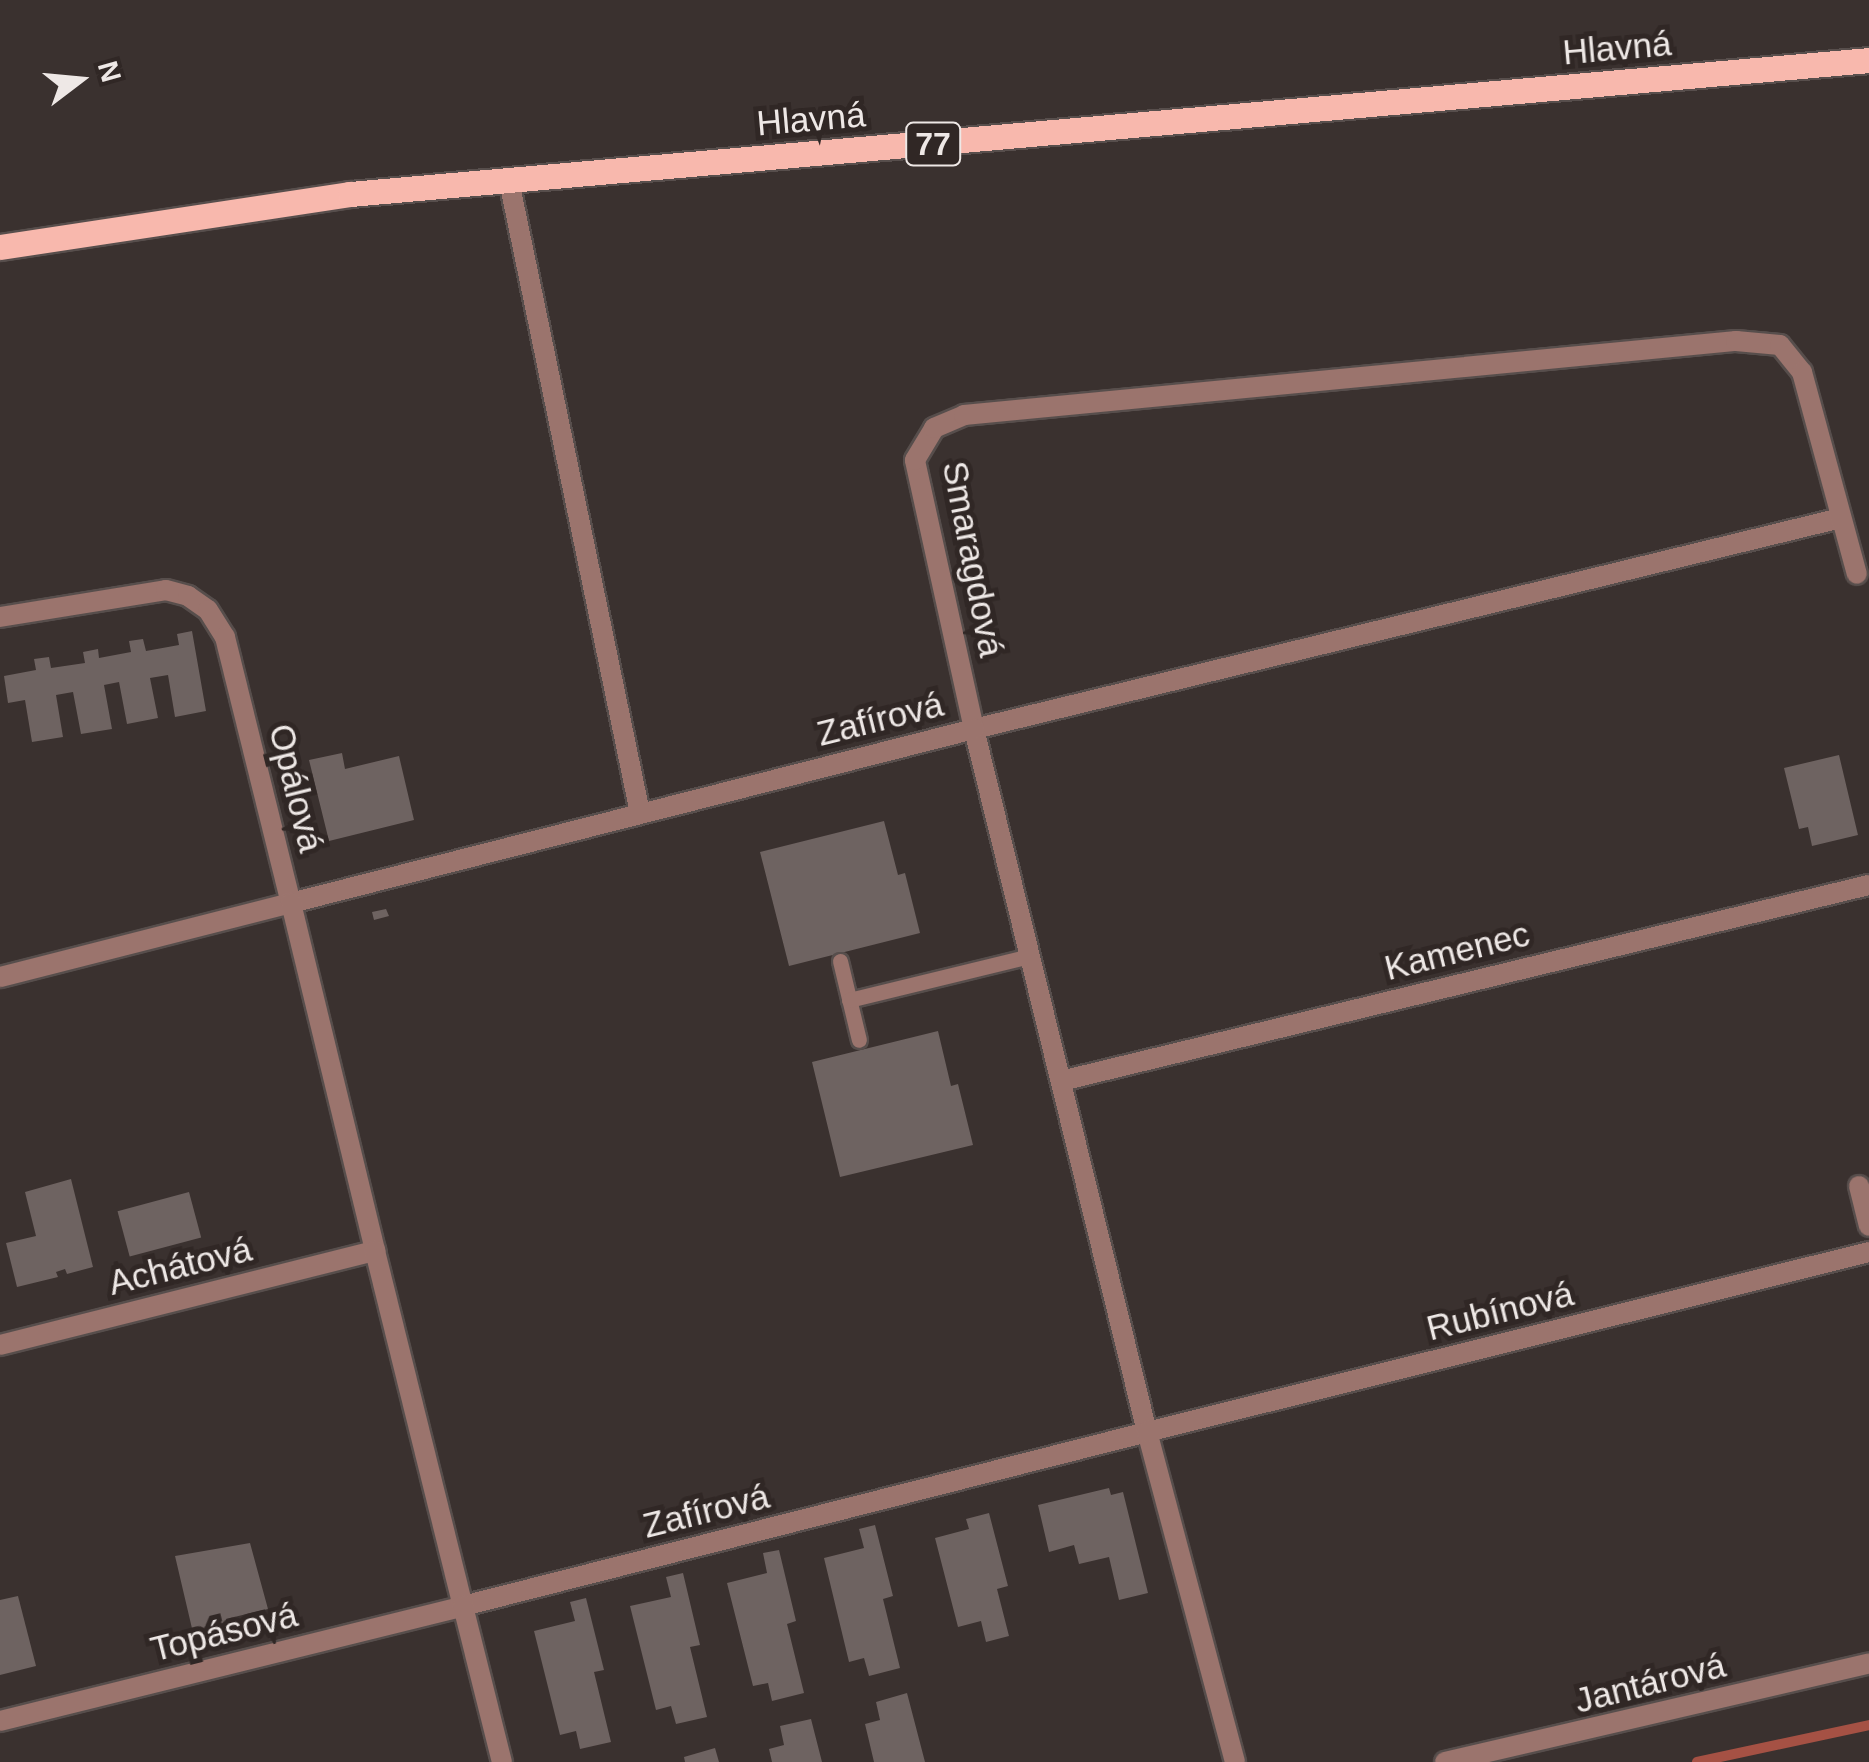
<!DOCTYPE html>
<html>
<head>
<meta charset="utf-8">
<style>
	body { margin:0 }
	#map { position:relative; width:1869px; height:1762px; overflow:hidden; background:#3a312f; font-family:Arial,sans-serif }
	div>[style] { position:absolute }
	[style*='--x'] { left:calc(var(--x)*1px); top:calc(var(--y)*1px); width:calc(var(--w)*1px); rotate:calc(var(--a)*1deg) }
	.stream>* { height:10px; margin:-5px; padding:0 5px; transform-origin:5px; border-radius:5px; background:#a55144 }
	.building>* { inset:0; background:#6e6361; transform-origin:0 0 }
	.roads { filter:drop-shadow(2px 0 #574e4c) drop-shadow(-2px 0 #574e4c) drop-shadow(0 2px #574e4c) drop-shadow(0 -2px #574e4c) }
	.service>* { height:15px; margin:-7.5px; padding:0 7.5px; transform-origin:7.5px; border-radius:7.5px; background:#9b746d }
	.minor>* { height:20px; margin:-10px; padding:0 10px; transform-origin:10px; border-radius:10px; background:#9b746d }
	.primary>* { height:25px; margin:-12.5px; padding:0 12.5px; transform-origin:12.5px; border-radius:12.5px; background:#f8b8ad }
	span { translate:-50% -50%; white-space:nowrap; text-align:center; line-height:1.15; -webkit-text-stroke:10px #302725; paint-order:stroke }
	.shield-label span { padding:2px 8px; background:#302725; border:2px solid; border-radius:8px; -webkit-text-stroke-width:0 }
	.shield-label { font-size:32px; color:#eee8e6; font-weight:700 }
	.street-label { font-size:35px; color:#eee8e6 }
	.north { position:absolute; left:30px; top:30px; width:100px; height:100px; -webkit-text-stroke:8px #302725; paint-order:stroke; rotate:74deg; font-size:28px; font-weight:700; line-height:40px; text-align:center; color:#eee8e6 }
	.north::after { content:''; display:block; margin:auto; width:35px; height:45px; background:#eee8e6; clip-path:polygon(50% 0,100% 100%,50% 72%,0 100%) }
</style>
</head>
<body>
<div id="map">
	<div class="stream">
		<i style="--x:1697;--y:1762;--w:176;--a:-12.1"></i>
	</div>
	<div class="building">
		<i style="clip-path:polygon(192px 631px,206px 711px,175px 717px,168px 675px,150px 678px,158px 718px,127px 724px,119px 682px,104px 685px,112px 729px,81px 734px,73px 692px,56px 695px,63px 737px,32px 742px,25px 700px,8px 703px,4px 676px,36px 670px,34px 659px,49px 657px,51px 668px,85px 663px,83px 652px,98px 649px,99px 658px,131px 652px,129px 641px,143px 639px,146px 651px,179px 645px,177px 634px)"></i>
		<i style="clip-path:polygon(342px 753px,345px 769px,399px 756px,414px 820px,329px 841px,309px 760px)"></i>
		<i style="clip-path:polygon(1839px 755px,1858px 835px,1812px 846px,1808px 827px,1799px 829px,1784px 768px)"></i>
		<i style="clip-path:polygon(884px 821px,898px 875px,905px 873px,920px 933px,789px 966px,760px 852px)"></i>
		<i style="clip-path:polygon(386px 909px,389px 916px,374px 920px,372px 912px)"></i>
		<i style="clip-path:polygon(938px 1031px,951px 1086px,958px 1084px,973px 1145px,840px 1177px,812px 1062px)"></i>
		<i style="clip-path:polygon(71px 1179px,93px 1267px,67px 1274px,65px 1269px,56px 1272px,58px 1277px,17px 1287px,6px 1243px,36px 1236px,25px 1192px)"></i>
		<i style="left:189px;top:1192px;width:47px;height:74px;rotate:75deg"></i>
		<i style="clip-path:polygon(1109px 1488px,1111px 1495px,1123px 1492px,1148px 1593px,1119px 1600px,1109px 1557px,1079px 1564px,1074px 1545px,1049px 1552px,1038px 1505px)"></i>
		<i style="clip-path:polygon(989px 1513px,1008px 1586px,997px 1589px,1009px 1636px,986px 1642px,981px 1621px,958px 1627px,935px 1538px,969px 1529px,966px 1519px)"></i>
		<i style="clip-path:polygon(875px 1525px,893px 1596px,883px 1599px,900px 1668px,869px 1676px,864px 1658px,849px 1662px,824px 1558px,864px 1548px,859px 1529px)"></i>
		<i style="clip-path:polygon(250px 1543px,268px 1609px,226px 1619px,228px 1629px,194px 1637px,175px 1556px)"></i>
		<i style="clip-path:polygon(779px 1550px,796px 1621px,787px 1624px,804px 1693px,772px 1701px,768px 1683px,753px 1686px,727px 1583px,767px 1573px,763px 1553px)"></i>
		<i style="clip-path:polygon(683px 1573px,700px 1645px,690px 1647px,707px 1717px,676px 1724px,671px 1706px,656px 1710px,630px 1606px,671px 1597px,666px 1577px)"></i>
		<i style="clip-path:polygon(18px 1596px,36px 1666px,0 1675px,0 1600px)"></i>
		<i style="clip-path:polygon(586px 1598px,604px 1670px,594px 1672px,611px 1742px,580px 1749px,576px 1731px,560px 1735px,534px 1631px,575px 1621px,570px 1602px)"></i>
		<i style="clip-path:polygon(907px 1693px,925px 1762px,874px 1762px,865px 1724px,880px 1720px,876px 1702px)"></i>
		<i style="clip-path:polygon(811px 1719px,822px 1762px,772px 1762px,769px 1749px,784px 1745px,780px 1726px)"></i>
		<i style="clip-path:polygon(715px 1748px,719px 1762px,685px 1762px,684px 1757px)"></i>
	</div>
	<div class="roads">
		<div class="service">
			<i style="--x:840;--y:961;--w:81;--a:76.5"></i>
			<i style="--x:849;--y:1000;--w:186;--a:-13.7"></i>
		</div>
		<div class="minor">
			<i style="--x:509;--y:181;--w:645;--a:78.29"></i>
			<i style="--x:1841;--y:518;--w:892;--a:166.32"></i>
			<i style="--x:974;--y:729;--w:275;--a:-102.4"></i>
			<i style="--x:915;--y:460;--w:37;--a:-59"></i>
			<i style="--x:934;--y:428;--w:33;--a:-23"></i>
			<i style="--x:964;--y:415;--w:776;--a:-5.48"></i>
			<i style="--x:1736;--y:341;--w:44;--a:5.2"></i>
			<i style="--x:1780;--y:345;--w:35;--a:51"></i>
			<i style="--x:1802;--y:372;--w:209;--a:74.8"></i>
			<i style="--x:0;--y:617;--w:168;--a:-9.2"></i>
			<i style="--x:166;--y:590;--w:23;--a:15"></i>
			<i style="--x:188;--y:596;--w:24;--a:35"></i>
			<i style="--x:208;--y:610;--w:32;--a:58"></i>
			<i style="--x:225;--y:637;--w:274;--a:76.1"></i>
			<i style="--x:291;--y:903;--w:300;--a:165.7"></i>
			<i style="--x:1061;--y:1081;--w:831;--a:-13.64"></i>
			<i style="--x:1859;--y:1186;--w:41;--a:76"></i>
			<i style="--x:0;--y:1345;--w:387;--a:-14.1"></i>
			<i style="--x:0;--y:1721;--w:477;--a:-13.9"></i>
			<i style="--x:463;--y:1606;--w:706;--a:-14.27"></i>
			<i style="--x:1147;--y:1432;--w:724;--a:-103.83"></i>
			<i style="--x:974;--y:729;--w:705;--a:165.71"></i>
			<i style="--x:291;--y:903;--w:358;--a:76.4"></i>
			<i style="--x:375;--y:1251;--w:366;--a:76.1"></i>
			<i style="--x:463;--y:1606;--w:161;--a:76"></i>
			<i style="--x:1235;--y:1762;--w:342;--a:-104.9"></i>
			<i style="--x:1147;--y:1432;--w:744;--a:-14"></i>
			<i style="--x:1445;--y:1762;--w:435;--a:-13.1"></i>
		</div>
		<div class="primary">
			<i style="--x:0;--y:247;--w:354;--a:-8.6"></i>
			<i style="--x:350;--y:194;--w:1525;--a:-5.04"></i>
		</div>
	</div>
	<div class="shield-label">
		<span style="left:933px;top:144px">77</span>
	</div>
	<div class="street-label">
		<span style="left:1617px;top:48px;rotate:-5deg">Hlavná</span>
		<span style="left:811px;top:119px;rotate:-5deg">Hlavná</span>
		<span style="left:973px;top:559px;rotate:79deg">Smaragdová</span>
		<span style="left:880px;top:719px;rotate:-14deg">Zafírová</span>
		<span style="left:296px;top:788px;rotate:76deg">Opálová</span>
		<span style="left:1457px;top:951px;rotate:-14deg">Kamenec</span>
		<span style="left:180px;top:1266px;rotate:-14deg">Achátová</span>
		<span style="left:1500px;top:1311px;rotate:-14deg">Rubínová</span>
		<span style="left:706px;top:1511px;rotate:-14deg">Zafírová</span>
		<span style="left:224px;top:1632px;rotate:-14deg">Topásová</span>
		<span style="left:1650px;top:1683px;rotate:-14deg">Jantárová</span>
	</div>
	<div class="north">N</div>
</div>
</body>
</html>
